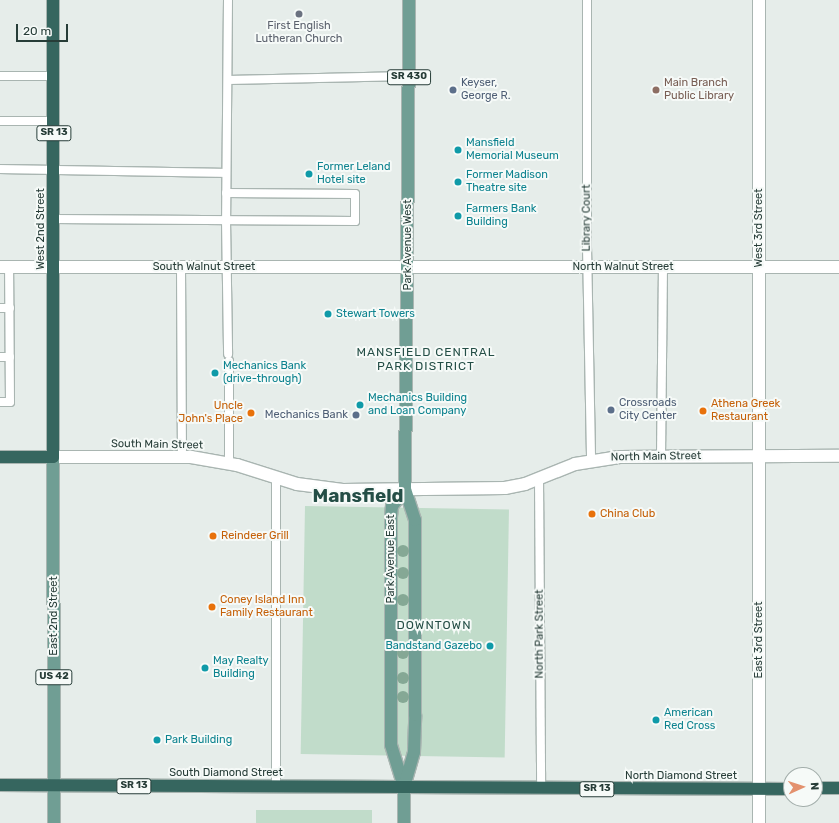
<!DOCTYPE html>
<html>
<head>
<meta charset="utf-8">
<style>
	body { margin:0 }
	#map { position:relative; width:839px; height:823px; overflow:hidden; background:#e6edea; font-family:Rubik,sans-serif }
	div>[style] { position:absolute }
	[style*='--x'] { left:calc(var(--x)*1px); top:calc(var(--y)*1px); width:calc(var(--w)*1px); rotate:calc(var(--a)*1deg) }
	.green>* { inset:0; background:#c1dcca; transform-origin:0 0 }
	.roads { filter:drop-shadow(1px 0 #a9b5b1) drop-shadow(-1px 0 #a9b5b1) drop-shadow(0 1px #a9b5b1) drop-shadow(0 -1px #a9b5b1) }
	.lane>* { height:8px; margin:-4px; padding:0 4px; transform-origin:4px; border-radius:4px; background:#fff }
	.secondary>* { height:12px; margin:-6px; padding:0 6px; transform-origin:6px; border-radius:6px; background:#fff }
	.primary>* { height:12px; margin:-6px; padding:0 6px; transform-origin:6px; border-radius:6px; background:#709e94 }
	.highway>* { height:12px; margin:-6px; padding:0 6px; transform-origin:6px; border-radius:6px; background:#36665f }
	.trees>* { width:12px; height:12px; margin:-6px; border-radius:50%; background:#85a895 }
	.dots>* { width:11px; height:11px; translate:-50% -50%; box-sizing:border-box; border:2px solid #f6faf8; border-radius:50% }
	span { translate:-50% -50%; white-space:nowrap; text-align:center; line-height:1.15; -webkit-text-stroke:4px #f6faf8; paint-order:stroke }
	.shield-label span { padding:1px 3px; background:#f6faf8; border:1px solid; border-radius:3px; -webkit-text-stroke-width:0 }
	.shield-label { font-size:10px; color:#273d38; font-weight:700 }
	.worship-label { font-size:11px; color:#5b616d }
	.service-label { font-size:11px; color:#4e5e75 }
	.left { translate:0 -50%; text-align:left }
	.right { translate:-100% -50%; text-align:right }
	.education-label { font-size:11px; color:#785e54 }
	.culture-label { font-size:11px; color:#0d838f }
	.street-label { font-size:11px; color:#273d38 }
	.food-label { font-size:11px; color:#c56008 }
	.neighbourhood-label { font-size:12px; color:#244e46; letter-spacing:1px }
	.town-label { font-size:19px; color:#244e46; font-weight:700 }
	.north { position:absolute; left:783px; top:767px; width:40px; height:40px; box-sizing:border-box; background:#f6faf8; border:1px solid #a3aeab; border-radius:50%; rotate:87deg; font-size:11px; font-weight:700; line-height:16px; text-align:center; color:#273d38 }
	.north::after { content:''; display:block; margin:auto; width:14px; height:18px; background:#e3916e; clip-path:polygon(50% 0,100% 100%,50% 72%,0 100%) }
	.scale { position:absolute; left:16px; top:24px; width:52px; height:18px; box-sizing:border-box; border:2px solid #273d38; border-top:0; padding-left:5px; font-size:12px; line-height:14px; white-space:nowrap; color:#273d38; -webkit-text-stroke:3px #f6faf8; paint-order:stroke }
</style>
</head>
<body>
<div id="map">
	<div class="green">
		<i style="left:305px;top:506px;width:204px;height:248px;rotate:1deg"></i>
		<i style="left:256px;top:810px;width:116px;height:13px"></i>
	</div>
	<div class="roads">
		<div class="lane">
			<i style="--x:228;--y:0;--w:220;--a:90.5"></i>
			<i style="--x:226;--y:220;--w:134;--a:89.1"></i>
			<i style="--x:587;--y:0;--w:247;--a:90"></i>
			<i style="--x:587;--y:247;--w:213;--a:88.9"></i>
			<i style="--x:0;--y:76;--w:54;--a:0"></i>
			<i style="--x:228;--y:80;--w:181;--a:-1.3"></i>
			<i style="--x:0;--y:121;--w:54;--a:0"></i>
			<i style="--x:0;--y:169;--w:226;--a:1"></i>
			<i style="--x:54;--y:219;--w:301;--a:0.4"></i>
			<i style="--x:355;--y:221;--w:27;--a:-90"></i>
			<i style="--x:355;--y:194;--w:129;--a:-179.6"></i>
			<i style="--x:181;--y:267;--w:190;--a:89.7"></i>
			<i style="--x:0;--y:308;--w:10;--a:0"></i>
			<i style="--x:0;--y:357;--w:10;--a:0"></i>
			<i style="--x:229;--y:361;--w:102;--a:90"></i>
			<i style="--x:0;--y:402;--w:10;--a:0"></i>
			<i style="--x:10;--y:402;--w:135;--a:-90.4"></i>
			<i style="--x:661;--y:457;--w:190;--a:-89.4"></i>
			<i style="--x:276;--y:478;--w:308;--a:90"></i>
			<i style="--x:539;--y:478;--w:311;--a:89.6"></i>
		</div>
		<div class="secondary">
			<i style="--x:759;--y:0;--w:823;--a:90"></i>
			<i style="--x:0;--y:267;--w:839;--a:0"></i>
			<i style="--x:53;--y:457;--w:138;--a:0"></i>
			<i style="--x:191;--y:457;--w:47;--a:9.9"></i>
			<i style="--x:237;--y:465;--w:63;--a:17.6"></i>
			<i style="--x:297;--y:484;--w:46;--a:7.4"></i>
			<i style="--x:343;--y:490;--w:162;--a:-0.7"></i>
			<i style="--x:505;--y:488;--w:20;--a:-11"></i>
			<i style="--x:525;--y:484;--w:54;--a:-21.8"></i>
			<i style="--x:575;--y:464;--w:45;--a:-9"></i>
			<i style="--x:619;--y:457;--w:220;--a:-0.3"></i>
		</div>
		<div class="primary">
			<i style="--x:53;--y:457;--w:366;--a:89.8"></i>
			<i style="--x:404;--y:787;--w:44;--a:-107.2"></i>
			<i style="--x:391;--y:745;--w:228;--a:-90"></i>
			<i style="--x:391;--y:517;--w:11;--a:-85"></i>
			<i style="--x:392;--y:506;--w:21;--a:-51"></i>
			<i style="--x:404;--y:823;--w:36;--a:-90"></i>
			<i style="--x:404;--y:787;--w:36;--a:-74"></i>
			<i style="--x:414;--y:752;--w:37;--a:-88"></i>
			<i style="--x:415;--y:715;--w:195;--a:-90"></i>
			<i style="--x:415;--y:520;--w:32;--a:-108"></i>
			<i style="--x:405;--y:490;--w:490;--a:-89.5"></i>
		</div>
		<div class="highway">
			<i style="--x:0;--y:457;--w:53;--a:0"></i>
			<i style="--x:53;--y:457;--w:457;--a:-90"></i>
			<i style="--x:0;--y:785;--w:791;--a:0.29"></i>
			<i style="--x:815;--y:788;--w:24;--a:0"></i>
		</div>
	</div>
	<div class="trees">
		<i style="left:403px;top:551px"></i>
		<i style="left:403px;top:573px"></i>
		<i style="left:403px;top:600px"></i>
		<i style="left:403px;top:653px"></i>
		<i style="left:403px;top:678px"></i>
		<i style="left:403px;top:697px"></i>
	</div>
	<div class="dots">
		<i style="left:299px;top:14px;background:#6b7280"></i>
		<i style="left:453px;top:90px;background:#5c6f8a"></i>
		<i style="left:656px;top:90px;background:#8d6e63"></i>
		<i style="left:458px;top:150px;background:#0f9aa8"></i>
		<i style="left:309px;top:174px;background:#0f9aa8"></i>
		<i style="left:458px;top:182px;background:#0f9aa8"></i>
		<i style="left:458px;top:216px;background:#0f9aa8"></i>
		<i style="left:328px;top:314px;background:#0f9aa8"></i>
		<i style="left:215px;top:373px;background:#0f9aa8"></i>
		<i style="left:360px;top:405px;background:#0f9aa8"></i>
		<i style="left:611px;top:410px;background:#5c6f8a"></i>
		<i style="left:703px;top:411px;background:#e8710a"></i>
		<i style="left:251px;top:413px;background:#e8710a"></i>
		<i style="left:356px;top:415px;background:#5c6f8a"></i>
		<i style="left:592px;top:514px;background:#e8710a"></i>
		<i style="left:213px;top:536px;background:#e8710a"></i>
		<i style="left:212px;top:607px;background:#e8710a"></i>
		<i style="left:490px;top:646px;background:#0f9aa8"></i>
		<i style="left:205px;top:668px;background:#0f9aa8"></i>
		<i style="left:656px;top:720px;background:#0f9aa8"></i>
		<i style="left:157px;top:740px;background:#0f9aa8"></i>
	</div>
	<div class="shield-label">
		<span style="left:409px;top:77px">SR 430</span>
		<span style="left:54px;top:133px">SR 13</span>
		<span style="left:54px;top:677px">US 42</span>
		<span style="left:134px;top:786px">SR 13</span>
		<span style="left:597px;top:789px">SR 13</span>
	</div>
	<div class="worship-label">
		<span style="left:299px;top:33px">First English<br>Lutheran Church</span>
	</div>
	<div class="service-label">
		<span class="left" style="left:461px;top:90px">Keyser,<br>George R.</span>
		<span class="left" style="left:619px;top:410px">Crossroads<br>City Center</span>
		<span class="right" style="left:348px;top:415px">Mechanics Bank</span>
	</div>
	<div class="education-label">
		<span class="left" style="left:664px;top:90px">Main Branch<br>Public Library</span>
	</div>
	<div class="culture-label">
		<span class="left" style="left:466px;top:150px">Mansfield<br>Memorial Museum</span>
		<span class="left" style="left:317px;top:174px">Former Leland<br>Hotel site</span>
		<span class="left" style="left:466px;top:182px">Former Madison<br>Theatre site</span>
		<span class="left" style="left:466px;top:216px">Farmers Bank<br>Building</span>
		<span class="left" style="left:336px;top:314px">Stewart Towers</span>
		<span class="left" style="left:223px;top:373px">Mechanics Bank<br>(drive-through)</span>
		<span class="left" style="left:368px;top:405px">Mechanics Building<br>and Loan Company</span>
		<span class="right" style="left:482px;top:646px">Bandstand Gazebo</span>
		<span class="left" style="left:213px;top:668px">May Realty<br>Building</span>
		<span class="left" style="left:664px;top:720px">American<br>Red Cross</span>
		<span class="left" style="left:165px;top:740px">Park Building</span>
	</div>
	<div class="street-label">
		<span style="left:587px;top:218px;rotate:-90deg">Library Court</span>
		<span style="left:759px;top:228px;rotate:-90deg">West 3rd Street</span>
		<span style="left:41px;top:229px;rotate:-90deg">West 2nd Street</span>
		<span style="left:408px;top:245px;rotate:-90deg">Park Avenue West</span>
		<span style="left:204px;top:267px">South Walnut Street</span>
		<span style="left:623px;top:267px">North Walnut Street</span>
		<span style="left:157px;top:445px;rotate:1deg">South Main Street</span>
		<span style="left:656px;top:457px;rotate:-1deg">North Main Street</span>
		<span style="left:391px;top:559px;rotate:-90deg">Park Avenue East</span>
		<span style="left:54px;top:616px;rotate:-90deg">East 2nd Street</span>
		<span style="left:540px;top:634px;rotate:-90deg">North Park Street</span>
		<span style="left:759px;top:640px;rotate:-90deg">East 3rd Street</span>
		<span style="left:226px;top:773px">South Diamond Street</span>
		<span style="left:681px;top:776px">North Diamond Street</span>
	</div>
	<div class="food-label">
		<span class="left" style="left:711px;top:411px">Athena Greek<br>Restaurant</span>
		<span class="right" style="left:243px;top:413px">Uncle<br>John's Place</span>
		<span class="left" style="left:600px;top:514px">China Club</span>
		<span class="left" style="left:221px;top:536px">Reindeer Grill</span>
		<span class="left" style="left:220px;top:607px">Coney Island Inn<br>Family Restaurant</span>
	</div>
	<div class="neighbourhood-label">
		<span style="left:426px;top:360px">MANSFIELD CENTRAL<br>PARK DISTRICT</span>
		<span style="left:434px;top:626px">DOWNTOWN</span>
	</div>
	<div class="town-label">
		<span style="left:358px;top:496px">Mansfield</span>
	</div>
	<div class="north">N</div>
	<div class="scale">20 m</div>
</div>
</body>
</html>
